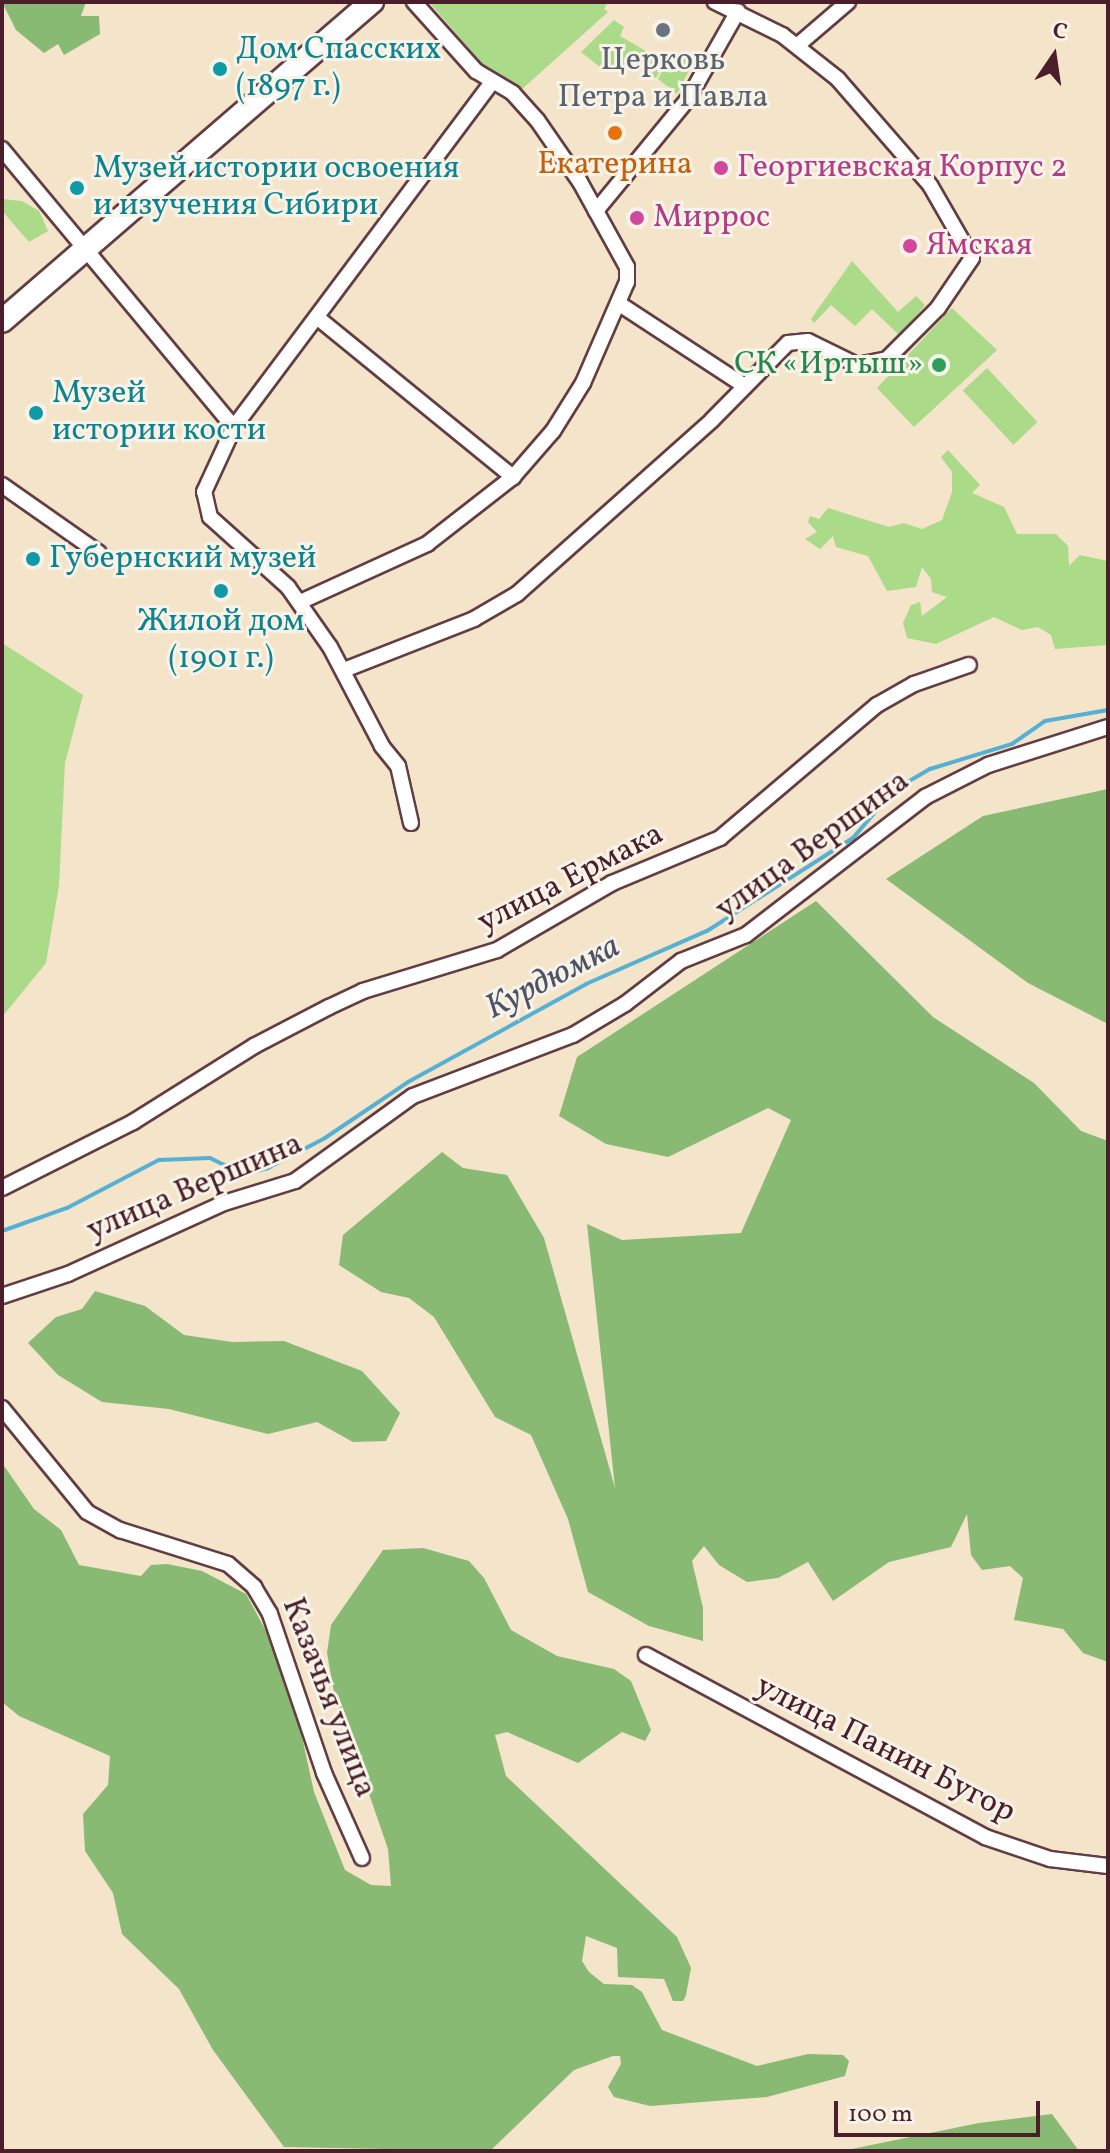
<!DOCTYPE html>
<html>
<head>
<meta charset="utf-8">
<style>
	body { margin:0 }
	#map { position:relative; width:1110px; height:2153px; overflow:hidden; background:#f3e4ca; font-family:Vollkorn,serif }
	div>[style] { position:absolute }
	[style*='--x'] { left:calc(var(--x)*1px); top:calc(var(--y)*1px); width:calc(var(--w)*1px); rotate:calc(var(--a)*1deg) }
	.green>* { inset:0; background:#abda88; transform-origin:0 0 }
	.forest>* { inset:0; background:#88ba74 }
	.stream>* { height:4px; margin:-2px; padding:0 2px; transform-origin:2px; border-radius:2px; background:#55b0d3 }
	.roads { filter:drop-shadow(2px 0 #633d43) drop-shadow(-2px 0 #633d43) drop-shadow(0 2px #633d43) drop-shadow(0 -2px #633d43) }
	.minor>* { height:14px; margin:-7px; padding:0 7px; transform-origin:7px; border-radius:7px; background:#fff }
	.primary>* { height:22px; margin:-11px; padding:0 11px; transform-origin:11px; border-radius:11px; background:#fff }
	.dots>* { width:22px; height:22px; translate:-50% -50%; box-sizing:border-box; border:4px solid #f7f3e8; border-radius:50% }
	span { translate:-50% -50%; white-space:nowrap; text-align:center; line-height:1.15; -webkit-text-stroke:6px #f7f3e8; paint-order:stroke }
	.culture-label { font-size:32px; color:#0d838f }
	.left { translate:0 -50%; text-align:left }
	.worship-label { font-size:32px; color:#5b616d }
	.food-label { font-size:32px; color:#c56008 }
	.hotel-label { font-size:32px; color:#b23c85 }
	.leisure-label { font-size:32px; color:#27864d }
	.right { translate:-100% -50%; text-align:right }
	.street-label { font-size:32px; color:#4a1f2b }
	.water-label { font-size:34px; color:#4e5266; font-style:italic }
	.frame { position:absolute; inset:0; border:4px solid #4a1f2b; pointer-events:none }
	.north { position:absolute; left:1014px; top:16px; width:80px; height:80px; -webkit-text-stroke:6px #f7f3e8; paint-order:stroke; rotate:13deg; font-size:22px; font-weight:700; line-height:32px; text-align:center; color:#4a1f2b }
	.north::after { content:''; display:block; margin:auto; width:28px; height:36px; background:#4a1f2b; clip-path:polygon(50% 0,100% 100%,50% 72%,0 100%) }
	.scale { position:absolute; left:834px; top:2101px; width:206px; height:36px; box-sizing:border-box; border:4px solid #4a1f2b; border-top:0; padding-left:10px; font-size:24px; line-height:28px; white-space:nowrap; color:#4a1f2b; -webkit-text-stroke:6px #f7f3e8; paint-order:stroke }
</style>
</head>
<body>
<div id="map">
	<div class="green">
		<i style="clip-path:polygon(429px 2px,608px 2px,604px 9px,608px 12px,521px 90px,486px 68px)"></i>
		<i style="clip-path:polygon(614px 20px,624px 27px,620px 36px,665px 62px,656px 78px,638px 66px,605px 71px,581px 52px)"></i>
		<i style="clip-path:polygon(671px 54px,697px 55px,677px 94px,658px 79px)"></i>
		<i style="clip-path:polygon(2px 199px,22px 201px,39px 211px,48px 231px,29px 242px,4px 213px)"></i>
		<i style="clip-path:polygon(852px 261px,898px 312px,916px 296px,925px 305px,900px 336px,872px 309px,855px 326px,831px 305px,814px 323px,811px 319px)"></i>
		<i style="clip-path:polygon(952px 308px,997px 350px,914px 427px,877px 388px)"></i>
		<i style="left:987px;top:368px;width:74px;height:33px;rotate:47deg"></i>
		<i style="clip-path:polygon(948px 450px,980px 485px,972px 493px,1004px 507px,1017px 534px,1056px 534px,1068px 546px,1069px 566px,1080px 555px,1108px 561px,1107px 645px,1055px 649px,1051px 635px,1038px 627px,1022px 630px,994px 617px,936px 644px,907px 638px,903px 623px,911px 605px,920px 602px,922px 616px,947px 597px,932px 592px,931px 579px,922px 567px,916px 587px,887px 591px,868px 556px,836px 547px,833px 536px,820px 549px,805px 539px,817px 532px,808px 522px,810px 516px,819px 519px,828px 508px,889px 527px,904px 523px,922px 529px,942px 520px,952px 492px,952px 472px,941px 457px)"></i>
		<i style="clip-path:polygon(2px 643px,83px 695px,65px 763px,59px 885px,46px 963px,2px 1017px)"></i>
	</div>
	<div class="forest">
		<i style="clip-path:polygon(2px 2px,86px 2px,81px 16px,99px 16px,100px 34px,64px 55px,58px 44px,44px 53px,16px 30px)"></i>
		<i style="clip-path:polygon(1108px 789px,1108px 1024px,1028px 983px,886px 879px,983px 816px)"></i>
		<i style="clip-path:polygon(816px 901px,933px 1017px,1034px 1083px,1081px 1131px,1108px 1141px,1108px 1662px,1083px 1653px,1063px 1629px,1014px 1620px,1023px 1578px,1010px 1566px,982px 1570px,971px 1555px,967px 1514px,951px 1547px,889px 1562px,833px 1601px,808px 1562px,778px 1578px,747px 1582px,719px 1565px,704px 1546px,692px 1561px,703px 1608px,703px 1641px,649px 1626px,588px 1592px,568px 1519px,531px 1435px,495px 1417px,434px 1317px,409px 1298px,381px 1292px,339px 1265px,343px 1235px,442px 1152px,463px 1168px,507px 1175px,544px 1238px,615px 1488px,587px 1224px,622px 1240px,741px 1233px,791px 1120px,768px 1108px,668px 1157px,606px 1144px,559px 1116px,577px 1057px)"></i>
		<i style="clip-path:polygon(95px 1291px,145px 1306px,184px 1335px,232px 1342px,284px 1341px,362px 1371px,400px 1413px,386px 1441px,353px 1442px,317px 1422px,268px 1434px,169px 1409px,102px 1402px,58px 1375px,28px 1343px,56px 1317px,82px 1309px)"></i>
		<i style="clip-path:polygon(2px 1463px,34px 1509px,61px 1530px,79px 1565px,141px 1576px,151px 1565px,167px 1564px,202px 1571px,246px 1594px,266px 1631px,300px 1728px,314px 1792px,345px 1870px,371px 1885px,391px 1886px,388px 1849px,334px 1692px,327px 1653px,331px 1625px,383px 1550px,423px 1548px,469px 1561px,484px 1578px,511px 1630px,557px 1656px,614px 1669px,631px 1681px,651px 1730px,645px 1741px,622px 1732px,578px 1763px,507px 1732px,495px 1735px,506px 1776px,677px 1937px,691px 1968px,686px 1995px,683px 2001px,673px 2001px,664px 1979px,618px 1977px,617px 1948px,586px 1936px,582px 1961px,589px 1972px,604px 1984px,632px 1985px,642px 1992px,662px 2030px,757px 2066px,808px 2054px,843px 2055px,849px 2061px,845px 2076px,767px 2097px,650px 2106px,614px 2097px,608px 2087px,621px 2064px,620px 2056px,613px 2056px,574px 2070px,490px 2151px,284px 2147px,213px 2050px,179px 1989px,122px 1934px,113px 1893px,85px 1851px,83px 1814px,108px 1785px,110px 1756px,19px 1716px,2px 1702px)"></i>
		<i style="clip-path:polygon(1052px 2114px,1079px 2151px,842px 2151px,979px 2123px)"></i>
	</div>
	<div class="stream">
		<i style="--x:2;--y:1231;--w:69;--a:-19.5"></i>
		<i style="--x:67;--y:1208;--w:104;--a:-27.6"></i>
		<i style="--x:159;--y:1160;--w:51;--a:-2.2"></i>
		<i style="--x:210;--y:1158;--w:39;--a:26"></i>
		<i style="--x:245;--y:1175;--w:24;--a:-17"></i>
		<i style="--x:268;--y:1168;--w:64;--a:-27.8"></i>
		<i style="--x:325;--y:1138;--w:100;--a:-34"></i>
		<i style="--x:408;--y:1082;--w:203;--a:-28.8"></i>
		<i style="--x:586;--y:984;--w:132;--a:-23.7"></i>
		<i style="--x:707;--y:931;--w:173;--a:-32.5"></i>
		<i style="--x:853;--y:838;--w:63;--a:-49.5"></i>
		<i style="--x:894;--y:790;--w:42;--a:-30.3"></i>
		<i style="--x:930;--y:769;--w:86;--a:-17"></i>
		<i style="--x:1012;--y:744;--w:40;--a:-34.9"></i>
		<i style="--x:1045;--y:721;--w:64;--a:-9.9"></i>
	</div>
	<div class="roads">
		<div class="minor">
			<i style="--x:798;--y:45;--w:66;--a:-40.7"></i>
			<i style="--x:2;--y:149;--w:362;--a:50.2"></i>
			<i style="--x:596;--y:211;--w:145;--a:-50.6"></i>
			<i style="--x:688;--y:99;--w:101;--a:-60.4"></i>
			<i style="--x:621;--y:305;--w:148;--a:33.2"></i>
			<i style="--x:318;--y:318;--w:252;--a:39.2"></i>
			<i style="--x:2;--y:485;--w:118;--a:35"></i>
			<i style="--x:300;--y:602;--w:140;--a:-24.5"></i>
			<i style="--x:427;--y:544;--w:109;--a:-37.9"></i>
			<i style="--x:513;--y:477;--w:61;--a:-49"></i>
			<i style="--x:553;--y:431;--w:57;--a:-58"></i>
			<i style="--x:583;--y:383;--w:110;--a:-66.5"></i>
			<i style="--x:627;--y:282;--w:15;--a:-90"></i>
			<i style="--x:627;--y:267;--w:97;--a:-118.9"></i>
			<i style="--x:580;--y:182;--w:75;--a:-124.7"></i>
			<i style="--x:537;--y:120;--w:36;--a:-132"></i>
			<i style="--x:513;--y:93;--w:43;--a:-149.3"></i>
			<i style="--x:476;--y:71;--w:93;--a:-131.9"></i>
			<i style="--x:344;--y:670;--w:140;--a:-21.4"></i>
			<i style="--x:474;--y:619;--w:50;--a:-30.2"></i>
			<i style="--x:517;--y:594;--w:261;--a:-41.7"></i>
			<i style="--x:712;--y:420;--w:108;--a:-45.4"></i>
			<i style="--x:788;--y:343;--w:20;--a:-6"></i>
			<i style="--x:808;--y:341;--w:55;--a:26.1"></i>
			<i style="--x:857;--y:365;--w:31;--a:-11"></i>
			<i style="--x:887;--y:359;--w:72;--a:-45"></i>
			<i style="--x:938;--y:308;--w:60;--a:-55.8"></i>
			<i style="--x:972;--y:258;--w:84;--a:-119.9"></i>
			<i style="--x:930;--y:185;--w:140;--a:-131"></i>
			<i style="--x:838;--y:79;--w:71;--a:-141.8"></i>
			<i style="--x:782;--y:35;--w:75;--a:-153.8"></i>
			<i style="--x:411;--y:823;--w:58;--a:-102.8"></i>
			<i style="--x:398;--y:766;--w:26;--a:-129"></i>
			<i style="--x:382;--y:746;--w:112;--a:-117.7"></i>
			<i style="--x:330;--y:647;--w:73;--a:-125"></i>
			<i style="--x:288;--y:587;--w:105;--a:-138.1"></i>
			<i style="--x:210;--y:517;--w:26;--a:-103"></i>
			<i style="--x:204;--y:492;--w:72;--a:-65.2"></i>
			<i style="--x:234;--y:427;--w:431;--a:-53.2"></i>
			<i style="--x:2;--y:1188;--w:147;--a:-26.7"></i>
			<i style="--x:133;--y:1122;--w:143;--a:-32.1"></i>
			<i style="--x:254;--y:1046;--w:85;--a:-27.5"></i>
			<i style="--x:329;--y:1007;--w:38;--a:-25"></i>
			<i style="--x:363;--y:991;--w:140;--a:-17"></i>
			<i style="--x:497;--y:950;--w:133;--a:-30.2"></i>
			<i style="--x:612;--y:883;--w:117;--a:-22.6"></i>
			<i style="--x:720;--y:838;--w:206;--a:-40.3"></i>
			<i style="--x:877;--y:705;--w:43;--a:-29.6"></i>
			<i style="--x:914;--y:684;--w:58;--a:-19.1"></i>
			<i style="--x:2;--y:1296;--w:70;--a:-18.4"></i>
			<i style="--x:68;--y:1274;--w:171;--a:-24.5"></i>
			<i style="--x:224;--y:1203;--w:74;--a:-17.2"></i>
			<i style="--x:295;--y:1181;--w:145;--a:-35.8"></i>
			<i style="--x:413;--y:1096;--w:171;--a:-20.9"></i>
			<i style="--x:573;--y:1035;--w:61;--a:-30.8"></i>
			<i style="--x:625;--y:1004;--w:71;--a:-37.5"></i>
			<i style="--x:681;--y:961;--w:70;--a:-21.8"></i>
			<i style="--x:746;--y:935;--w:226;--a:-37.6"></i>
			<i style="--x:925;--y:797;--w:71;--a:-26.9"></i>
			<i style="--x:988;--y:765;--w:126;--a:-17.6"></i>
			<i style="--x:2;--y:1408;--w:134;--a:50.7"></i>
			<i style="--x:87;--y:1512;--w:38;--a:29"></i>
			<i style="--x:120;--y:1530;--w:113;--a:17.5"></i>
			<i style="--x:228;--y:1564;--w:35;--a:41"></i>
			<i style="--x:254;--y:1587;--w:31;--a:59"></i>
			<i style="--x:270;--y:1614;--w:168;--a:71.2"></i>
			<i style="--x:324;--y:1773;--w:93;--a:65.9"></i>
			<i style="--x:646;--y:1655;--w:385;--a:28.2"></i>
			<i style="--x:985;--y:1837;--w:69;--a:18.7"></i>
			<i style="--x:1050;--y:1859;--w:58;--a:6.9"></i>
		</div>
		<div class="primary">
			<i style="--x:2;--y:321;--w:489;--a:-40.8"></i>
		</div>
	</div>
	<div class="dots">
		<i style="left:663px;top:30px;background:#6b7280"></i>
		<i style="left:220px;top:69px;background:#0f9aa8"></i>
		<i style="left:615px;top:133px;background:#e8710a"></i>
		<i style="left:721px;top:168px;background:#d1479c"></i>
		<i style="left:77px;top:188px;background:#0f9aa8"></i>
		<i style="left:637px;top:218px;background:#d1479c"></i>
		<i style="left:910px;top:246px;background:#d1479c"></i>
		<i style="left:939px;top:365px;background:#2e9e5b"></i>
		<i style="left:36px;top:413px;background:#0f9aa8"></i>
		<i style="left:33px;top:559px;background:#0f9aa8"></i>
		<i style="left:221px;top:591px;background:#0f9aa8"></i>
	</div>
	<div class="culture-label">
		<span class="left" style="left:236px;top:69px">Дом Спасских<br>(1897 г.)</span>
		<span class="left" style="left:93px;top:188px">Музей истории освоения<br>и изучения Сибири</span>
		<span class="left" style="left:52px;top:413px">Музей<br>истории кости</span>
		<span class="left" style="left:49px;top:559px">Губернский музей</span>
		<span style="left:221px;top:641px">Жилой дом<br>(1901 г.)</span>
	</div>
	<div class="worship-label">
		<span style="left:663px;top:80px">Церковь<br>Петра и Павла</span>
	</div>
	<div class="food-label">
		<span style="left:615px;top:165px">Екатерина</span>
	</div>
	<div class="hotel-label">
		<span class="left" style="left:737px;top:168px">Георгиевская Корпус 2</span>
		<span class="left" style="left:653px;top:218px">Миррос</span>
		<span class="left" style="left:926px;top:246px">Ямская</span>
	</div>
	<div class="leisure-label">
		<span class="right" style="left:923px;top:365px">СК «Иртыш»</span>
	</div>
	<div class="street-label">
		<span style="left:813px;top:846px;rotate:-36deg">улица Вершина</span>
		<span style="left:571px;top:879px;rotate:-27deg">улица Ермака</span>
		<span style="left:195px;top:1188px;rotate:-23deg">улица Вершина</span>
		<span style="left:328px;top:1698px;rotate:69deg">Казачья улица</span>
		<span style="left:885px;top:1750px;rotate:27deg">улица Панин Бугор</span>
	</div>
	<div class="water-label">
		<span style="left:553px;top:978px;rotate:-27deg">Курдюмка</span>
	</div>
	<div class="frame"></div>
	<div class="north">С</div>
	<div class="scale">100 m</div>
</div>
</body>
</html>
